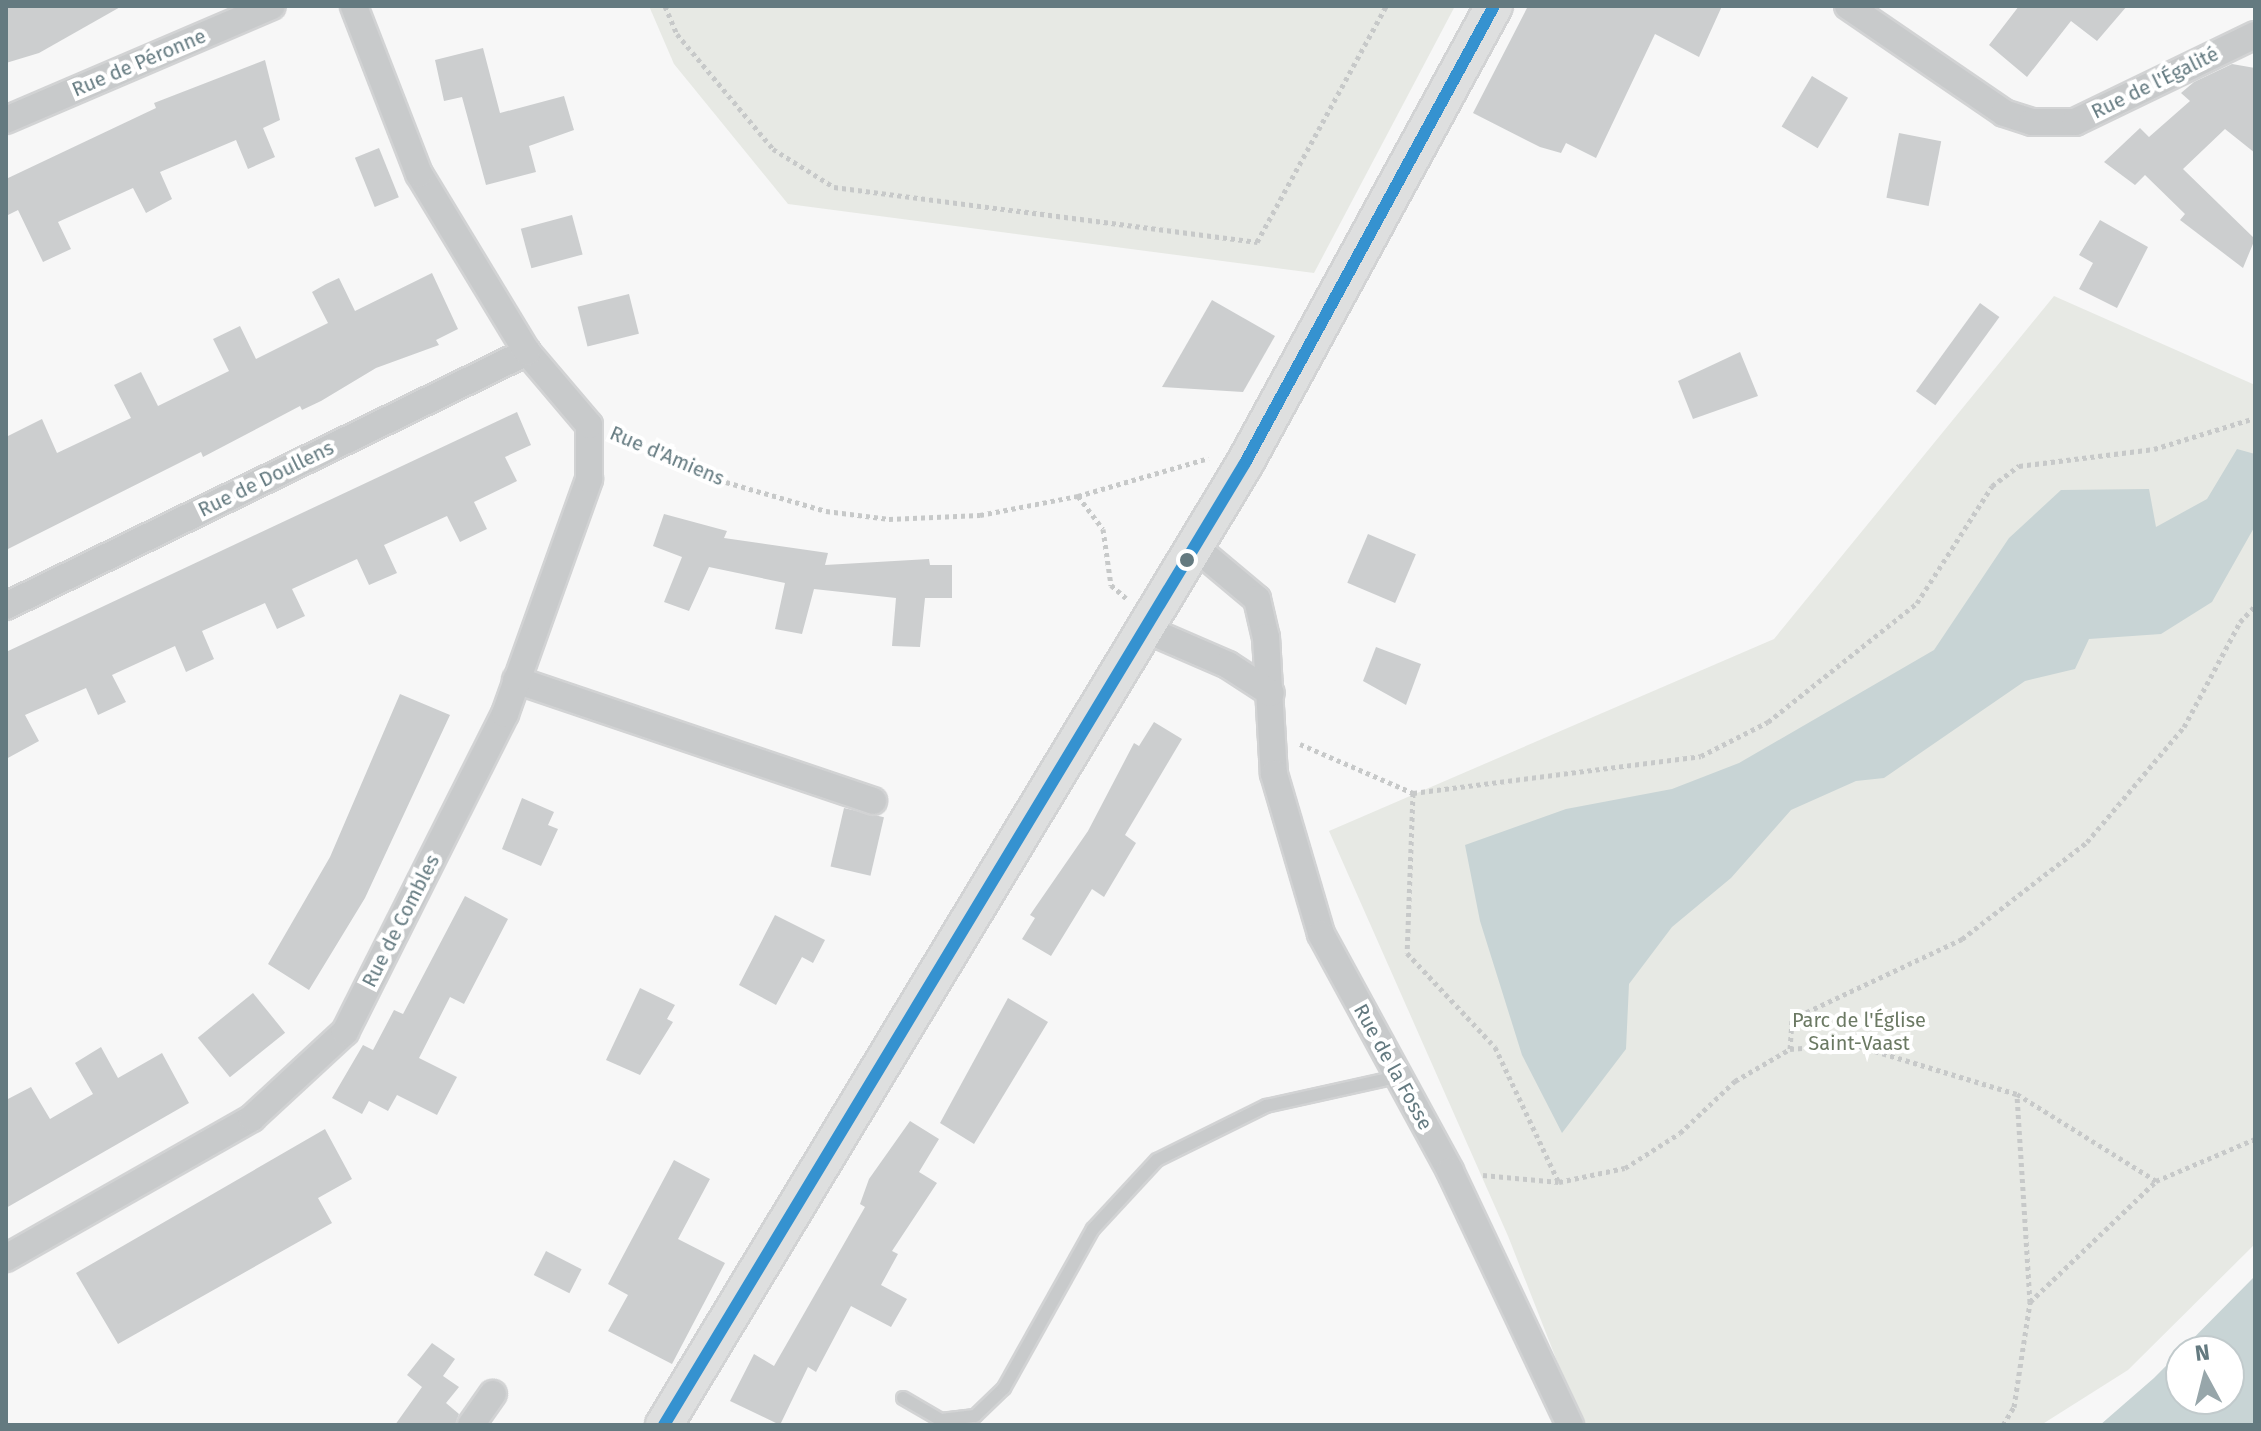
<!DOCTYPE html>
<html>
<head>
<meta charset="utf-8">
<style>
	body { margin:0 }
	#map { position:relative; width:2261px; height:1431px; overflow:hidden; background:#f7f7f7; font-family:"Fira Sans",sans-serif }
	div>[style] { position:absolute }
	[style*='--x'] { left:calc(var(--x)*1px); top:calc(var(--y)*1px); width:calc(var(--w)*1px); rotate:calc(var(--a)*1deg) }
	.green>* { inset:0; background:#e7e9e4 }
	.water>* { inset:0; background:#c8d4d5 }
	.building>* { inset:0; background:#cccecf; transform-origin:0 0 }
	.path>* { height:5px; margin-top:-2.5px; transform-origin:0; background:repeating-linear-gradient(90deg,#c7c9c9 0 4px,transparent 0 8px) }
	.roads { filter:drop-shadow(2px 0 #d2d3d4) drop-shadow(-2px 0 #d2d3d4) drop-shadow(0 2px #d2d3d4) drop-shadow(0 -2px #d2d3d4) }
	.lane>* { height:12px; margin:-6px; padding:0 6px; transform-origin:6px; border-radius:6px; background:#c8cacb }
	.street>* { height:26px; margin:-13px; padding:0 13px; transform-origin:13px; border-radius:13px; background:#c8cacb }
	.secondary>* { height:36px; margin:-18px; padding:0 18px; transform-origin:18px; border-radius:18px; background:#dedfdf }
	.bus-1>* { height:12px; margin:-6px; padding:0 6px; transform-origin:6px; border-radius:6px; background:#3592d0 }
	.dots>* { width:22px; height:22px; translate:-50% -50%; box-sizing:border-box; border:4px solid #fff; border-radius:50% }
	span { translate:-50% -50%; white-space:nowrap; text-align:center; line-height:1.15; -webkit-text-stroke:8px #fff; paint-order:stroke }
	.street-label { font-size:20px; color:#647a80 }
	.park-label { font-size:20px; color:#6b7963 }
	.frame { position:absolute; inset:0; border:8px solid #647a80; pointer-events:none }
	.north { position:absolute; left:2165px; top:1335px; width:80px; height:80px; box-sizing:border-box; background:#fff; border:2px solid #c1cacc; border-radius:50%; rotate:353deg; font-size:22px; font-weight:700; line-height:32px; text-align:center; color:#647a80 }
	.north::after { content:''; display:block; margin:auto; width:28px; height:36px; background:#97a6aa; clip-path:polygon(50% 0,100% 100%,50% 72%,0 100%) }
</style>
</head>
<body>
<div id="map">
	<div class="green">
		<i style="clip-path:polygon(649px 6px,1455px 6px,1314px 273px,788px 204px,674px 64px)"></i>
		<i style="clip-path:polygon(2054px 296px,2255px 385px,2255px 1244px,2128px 1370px,2041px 1425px,1582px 1425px,1508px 1236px,1329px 831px,1774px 639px)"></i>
	</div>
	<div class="water">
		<i style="clip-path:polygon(2237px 449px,2255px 454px,2255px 526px,2212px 602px,2161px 634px,2089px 639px,2075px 669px,2025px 681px,1884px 778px,1856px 781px,1791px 810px,1731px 878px,1672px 927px,1629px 984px,1626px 1049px,1562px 1133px,1522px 1055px,1480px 921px,1465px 845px,1566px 809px,1672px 789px,1739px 763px,1934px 650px,2009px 538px,2061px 490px,2149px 489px,2156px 527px,2207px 499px)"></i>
		<i style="clip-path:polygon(evenodd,2255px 1276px,2255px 1423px,2100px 1425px,2154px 1378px,2255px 1276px,2181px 1351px,2229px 1351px,2229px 1399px,2181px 1399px,2181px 1351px)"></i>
	</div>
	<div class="building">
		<i style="clip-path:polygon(6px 6px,122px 6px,39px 53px,6px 63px)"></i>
		<i style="clip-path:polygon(1528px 6px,1722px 6px,1699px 57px,1655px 34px,1596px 158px,1566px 143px,1561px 153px,1540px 147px,1473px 113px)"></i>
		<i style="clip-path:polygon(2019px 6px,2127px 6px,2097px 41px,2071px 21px,2027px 77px,1989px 45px)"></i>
		<i style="clip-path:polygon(483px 48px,500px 113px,564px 96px,574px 130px,529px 146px,536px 172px,486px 185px,462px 97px,444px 101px,435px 60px)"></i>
		<i style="clip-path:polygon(265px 60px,280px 120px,263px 128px,275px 157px,248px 169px,236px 140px,160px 172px,172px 199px,146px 213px,133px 188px,58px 222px,71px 249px,43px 262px,18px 210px,6px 216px,6px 179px,156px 108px,154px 103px)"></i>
		<i style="clip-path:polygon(2232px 64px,2255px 68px,2255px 153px,2225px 129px,2183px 169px,2255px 239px,2243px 268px,2180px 220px,2185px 214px,2145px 175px,2135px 185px,2104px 162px,2140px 128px,2149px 137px,2190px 101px,2181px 93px,2194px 82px)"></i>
		<i style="left:1812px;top:76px;width:42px;height:59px;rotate:31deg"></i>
		<i style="left:1899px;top:133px;width:43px;height:66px;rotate:11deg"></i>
		<i style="left:379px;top:148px;width:53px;height:26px;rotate:68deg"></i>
		<i style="left:572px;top:215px;width:41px;height:53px;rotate:75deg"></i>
		<i style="clip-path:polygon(2100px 220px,2148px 247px,2117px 308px,2079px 289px,2093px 263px,2079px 255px)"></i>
		<i style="clip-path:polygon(432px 273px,458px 329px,436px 340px,439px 345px,376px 368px,321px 401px,302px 410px,300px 406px,203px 457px,201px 452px,6px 550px,6px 437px,42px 419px,57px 453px,131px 418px,114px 385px,141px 372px,158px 406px,229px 371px,213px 339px,240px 326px,256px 359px,328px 323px,312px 292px,326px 284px,339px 278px,355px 311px)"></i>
		<i style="left:629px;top:294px;width:41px;height:53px;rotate:76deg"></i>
		<i style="clip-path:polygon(1212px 300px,1275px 336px,1243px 392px,1162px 387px)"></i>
		<i style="left:1980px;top:303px;width:24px;height:109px;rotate:36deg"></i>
		<i style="clip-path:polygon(1740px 352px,1758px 396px,1693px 419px,1678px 381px)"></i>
		<i style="clip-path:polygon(517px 412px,531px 445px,505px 457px,517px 481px,474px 502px,487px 529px,460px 542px,447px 516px,384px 545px,397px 573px,369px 585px,357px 559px,292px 589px,305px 616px,277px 629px,265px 603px,202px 631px,214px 659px,186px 672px,175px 646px,112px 675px,126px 702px,98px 715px,86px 688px,25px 715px,39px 741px,6px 759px,6px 652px)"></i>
		<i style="clip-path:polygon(664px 514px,727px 531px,724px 538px,828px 553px,825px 565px,929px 559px,930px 565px,952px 565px,952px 598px,925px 598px,920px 647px,892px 646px,896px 598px,814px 589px,802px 634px,775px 629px,785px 583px,709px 567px,689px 611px,664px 602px,682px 557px,653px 546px)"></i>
		<i style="left:1368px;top:534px;width:52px;height:53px;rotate:23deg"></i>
		<i style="clip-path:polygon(1376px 647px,1421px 664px,1406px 705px,1363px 681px)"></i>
		<i style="clip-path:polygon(400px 694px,450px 715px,365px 898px,309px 990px,268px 964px,330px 857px)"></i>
		<i style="clip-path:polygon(1154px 722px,1182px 739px,1125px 835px,1136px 843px,1104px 897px,1092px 889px,1051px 956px,1022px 939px,1035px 918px,1030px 915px,1088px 831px,1134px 743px,1139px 746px)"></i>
		<i style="clip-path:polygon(522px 798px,554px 812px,548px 825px,558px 829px,541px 866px,502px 849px)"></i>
		<i style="left:844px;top:808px;width:41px;height:60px;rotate:13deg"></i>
		<i style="clip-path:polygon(465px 896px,508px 919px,464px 1004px,450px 997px,419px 1058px,457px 1077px,437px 1115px,397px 1095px,388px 1111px,369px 1101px,362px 1114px,332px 1098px,363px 1045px,373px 1050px,394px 1010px,403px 1014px)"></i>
		<i style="clip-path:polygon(775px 915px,825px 940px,813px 963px,802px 957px,776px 1005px,739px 985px)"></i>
		<i style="clip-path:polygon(640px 988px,675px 1005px,667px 1019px,673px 1022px,640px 1075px,606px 1060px)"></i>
		<i style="left:253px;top:993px;width:51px;height:71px;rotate:51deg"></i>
		<i style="clip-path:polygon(1008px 998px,1048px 1022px,974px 1144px,940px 1123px)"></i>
		<i style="clip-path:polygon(101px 1047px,118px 1078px,162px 1053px,189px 1103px,6px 1208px,6px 1100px,31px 1087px,50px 1119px,93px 1094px,75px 1063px)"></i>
		<i style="clip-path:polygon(910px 1121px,939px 1139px,919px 1172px,937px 1183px,892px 1251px,898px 1254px,881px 1285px,907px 1299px,891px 1327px,851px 1306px,816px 1372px,808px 1367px,780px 1425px,730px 1401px,754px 1354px,774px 1366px,865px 1207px,860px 1204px,869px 1179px)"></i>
		<i style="clip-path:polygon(325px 1129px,352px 1179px,318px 1198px,332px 1223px,118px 1344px,76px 1273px)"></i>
		<i style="clip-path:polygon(674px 1160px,710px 1179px,678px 1239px,725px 1263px,672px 1364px,608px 1331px,628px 1295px,608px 1284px)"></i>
		<i style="left:546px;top:1251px;width:40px;height:27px;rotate:27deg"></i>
		<i style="clip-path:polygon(432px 1343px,455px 1359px,443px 1376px,459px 1387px,446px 1403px,459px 1414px,455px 1425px,395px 1425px,422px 1387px,407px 1375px)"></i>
	</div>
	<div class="path">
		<i style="--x:665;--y:6;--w:30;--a:67"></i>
		<i style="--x:677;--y:34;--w:150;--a:50.1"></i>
		<i style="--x:773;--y:149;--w:72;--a:31.9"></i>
		<i style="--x:834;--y:187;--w:427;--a:7.4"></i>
		<i style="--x:1257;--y:242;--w:269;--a:-61.3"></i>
		<i style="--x:618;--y:432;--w:119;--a:24.8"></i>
		<i style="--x:726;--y:482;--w:104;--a:16.2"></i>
		<i style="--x:826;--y:511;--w:64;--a:7.2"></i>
		<i style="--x:889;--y:519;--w:91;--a:-2.5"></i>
		<i style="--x:980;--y:515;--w:100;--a:-11"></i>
		<i style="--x:1078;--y:496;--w:136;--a:-16.2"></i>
		<i style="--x:1078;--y:496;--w:41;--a:52.9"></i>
		<i style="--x:1103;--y:529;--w:57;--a:81.9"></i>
		<i style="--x:1111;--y:585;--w:20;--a:41"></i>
		<i style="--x:1300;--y:744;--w:123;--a:23.4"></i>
		<i style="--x:1413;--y:793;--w:160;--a:92.1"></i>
		<i style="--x:1407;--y:953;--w:129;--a:46.9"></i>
		<i style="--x:1495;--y:1047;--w:148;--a:64.8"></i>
		<i style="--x:1413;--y:793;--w:290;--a:-7.3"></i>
		<i style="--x:1701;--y:756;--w:75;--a:-26.9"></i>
		<i style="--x:1768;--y:722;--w:191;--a:-38.6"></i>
		<i style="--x:1917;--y:603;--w:139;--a:-57.3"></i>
		<i style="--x:1992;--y:486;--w:34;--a:-37"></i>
		<i style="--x:2019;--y:466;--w:136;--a:-7.2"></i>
		<i style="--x:2154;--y:449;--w:106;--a:-17.1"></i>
		<i style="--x:1790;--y:1049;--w:30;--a:-86"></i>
		<i style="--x:1792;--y:1019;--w:188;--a:-25.2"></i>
		<i style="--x:1962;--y:939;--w:158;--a:-37.8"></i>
		<i style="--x:2087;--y:842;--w:150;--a:-49.9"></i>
		<i style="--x:2184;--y:727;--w:119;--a:-61.9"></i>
		<i style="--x:2240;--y:622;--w:22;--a:-47"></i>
		<i style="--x:1483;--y:1175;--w:76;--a:5.3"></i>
		<i style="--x:1559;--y:1182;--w:67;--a:-12"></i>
		<i style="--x:1625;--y:1168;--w:65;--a:-32.5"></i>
		<i style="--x:1680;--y:1133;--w:76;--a:-43.4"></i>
		<i style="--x:1735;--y:1081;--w:64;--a:-30.2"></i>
		<i style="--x:1790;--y:1049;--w:62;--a:-4.6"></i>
		<i style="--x:1852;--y:1044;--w:172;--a:16.9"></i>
		<i style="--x:2030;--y:1302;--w:175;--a:-43.8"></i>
		<i style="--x:2156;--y:1181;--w:108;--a:-23"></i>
		<i style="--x:2003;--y:1425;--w:21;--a:-59"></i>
		<i style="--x:2014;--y:1407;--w:106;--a:-81.3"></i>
		<i style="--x:2030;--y:1302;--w:208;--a:-93.6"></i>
		<i style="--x:2017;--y:1094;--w:164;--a:32"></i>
	</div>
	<div class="roads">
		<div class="lane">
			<i style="--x:903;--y:1398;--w:44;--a:30.1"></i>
			<i style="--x:941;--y:1420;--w:34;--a:-7"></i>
			<i style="--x:975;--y:1416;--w:40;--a:-44"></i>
			<i style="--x:1004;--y:1388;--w:182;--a:-60.8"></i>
			<i style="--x:1093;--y:1229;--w:94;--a:-47.2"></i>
			<i style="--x:1157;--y:1160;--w:122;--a:-26.4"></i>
			<i style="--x:1266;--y:1106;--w:134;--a:-12.5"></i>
		</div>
		<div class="street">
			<i style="--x:1848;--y:6;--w:189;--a:34.4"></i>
			<i style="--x:2004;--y:113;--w:29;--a:18"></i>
			<i style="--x:2032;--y:122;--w:43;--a:0"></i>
			<i style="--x:2075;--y:122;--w:200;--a:-25.8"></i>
			<i style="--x:6;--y:120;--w:289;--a:-23.2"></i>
			<i style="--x:1195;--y:547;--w:81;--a:40"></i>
			<i style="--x:1257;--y:599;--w:39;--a:77"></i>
			<i style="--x:1266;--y:637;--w:137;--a:86.7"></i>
			<i style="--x:1274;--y:774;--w:167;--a:73.6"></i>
			<i style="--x:1321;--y:934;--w:270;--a:61.4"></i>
			<i style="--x:1450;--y:1171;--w:281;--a:64.7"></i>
			<i style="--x:6;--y:606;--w:580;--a:-25.99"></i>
			<i style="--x:1145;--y:629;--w:90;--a:23.4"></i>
			<i style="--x:1228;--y:665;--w:51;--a:33.1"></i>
			<i style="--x:516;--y:680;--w:377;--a:18.7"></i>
			<i style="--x:6;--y:1258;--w:283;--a:-29.6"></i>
			<i style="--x:252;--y:1118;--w:127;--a:-42.8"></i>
			<i style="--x:345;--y:1032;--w:356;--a:-63.3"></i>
			<i style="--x:505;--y:714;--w:250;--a:-70.3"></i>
			<i style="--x:589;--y:479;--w:54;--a:-90"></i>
			<i style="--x:589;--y:425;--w:96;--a:-130.3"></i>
			<i style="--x:527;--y:352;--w:208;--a:-121.2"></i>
			<i style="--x:419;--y:174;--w:180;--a:-111.2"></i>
			<i style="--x:471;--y:1425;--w:38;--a:-55"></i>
		</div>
		<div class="secondary">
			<i style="--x:664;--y:1425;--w:1124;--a:-58.87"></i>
			<i style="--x:1245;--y:463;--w:520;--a:-61.42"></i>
		</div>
	</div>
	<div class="bus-1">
		<i style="--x:664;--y:1425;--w:1124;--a:-58.87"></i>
		<i style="--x:1245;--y:463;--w:520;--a:-61.42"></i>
	</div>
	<div class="dots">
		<i style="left:1187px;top:560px;background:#647a80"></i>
	</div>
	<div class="street-label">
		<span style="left:139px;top:63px;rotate:-23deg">Rue de Péronne</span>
		<span style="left:2155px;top:83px;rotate:-26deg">Rue de l'Égalité</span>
		<span style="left:667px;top:456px;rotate:23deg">Rue d'Amiens</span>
		<span style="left:266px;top:479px;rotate:-26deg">Rue de Doullens</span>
		<span style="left:401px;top:921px;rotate:-63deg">Rue de Combles</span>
		<span style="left:1393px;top:1067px;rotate:61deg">Rue de la Fosse</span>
	</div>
	<div class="park-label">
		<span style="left:1859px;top:1032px">Parc de l'Église<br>Saint-Vaast</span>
	</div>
	<div class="frame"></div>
	<div class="north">N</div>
</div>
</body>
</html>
